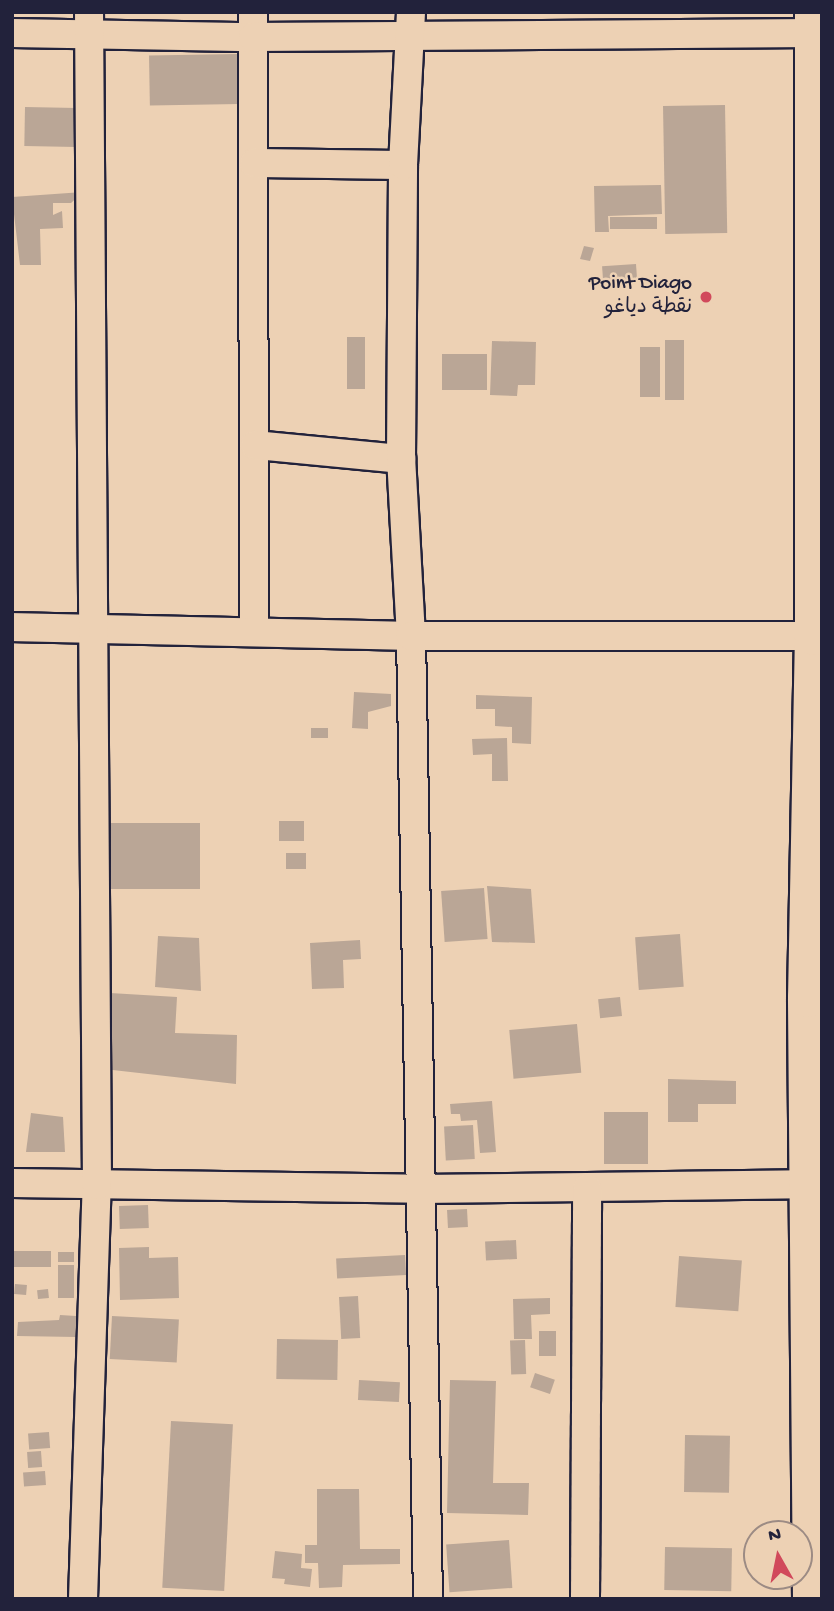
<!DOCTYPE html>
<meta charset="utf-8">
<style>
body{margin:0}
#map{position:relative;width:834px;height:1611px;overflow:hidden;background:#edd1b4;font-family:"Gochi Hand","Playpen Sans Arabic",sans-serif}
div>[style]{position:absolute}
.building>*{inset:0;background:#baa696;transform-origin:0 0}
.roads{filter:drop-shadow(2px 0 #22223b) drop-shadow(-2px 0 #22223b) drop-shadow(0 2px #22223b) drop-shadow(0 -2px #22223b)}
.street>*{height:28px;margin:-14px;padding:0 14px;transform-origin:14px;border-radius:14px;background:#edd1b4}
.secondary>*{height:38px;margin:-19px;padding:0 19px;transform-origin:19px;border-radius:19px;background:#edd1b4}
.dots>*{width:19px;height:19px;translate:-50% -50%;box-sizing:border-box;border:4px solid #edd1b4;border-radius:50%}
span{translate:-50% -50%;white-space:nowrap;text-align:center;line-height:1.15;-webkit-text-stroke:5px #edd1b4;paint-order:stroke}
.poi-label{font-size:21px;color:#22223b}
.right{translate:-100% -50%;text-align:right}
.frame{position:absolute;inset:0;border:14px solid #22223b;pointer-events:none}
.north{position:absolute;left:743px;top:1520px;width:70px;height:70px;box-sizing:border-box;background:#edd1b4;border:2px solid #9c8b84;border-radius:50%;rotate:351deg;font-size:19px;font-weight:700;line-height:28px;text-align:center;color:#22223b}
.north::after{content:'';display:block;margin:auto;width:24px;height:32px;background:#d1495b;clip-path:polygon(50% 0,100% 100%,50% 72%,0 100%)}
</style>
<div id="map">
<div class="building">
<div style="left:238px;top:54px;width:50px;height:89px;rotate:89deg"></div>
<div style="left:725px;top:105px;width:128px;height:62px;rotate:89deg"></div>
<div style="left:25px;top:107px;width:65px;height:39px;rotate:1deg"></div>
<div style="clip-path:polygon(661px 185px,662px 214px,608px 216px,609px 232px,595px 232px,594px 186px)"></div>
<div style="clip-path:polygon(83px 192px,71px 203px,53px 203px,53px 215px,62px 211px,63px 228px,40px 229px,41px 265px,20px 265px,12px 197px)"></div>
<div style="left:657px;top:217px;width:12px;height:47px;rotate:90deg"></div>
<div style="clip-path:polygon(584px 246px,594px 248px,590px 261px,580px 259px)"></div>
<div style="left:636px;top:264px;width:16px;height:34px;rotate:86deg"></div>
<div style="left:347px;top:337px;width:18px;height:52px"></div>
<div style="left:665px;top:340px;width:19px;height:60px"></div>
<div style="clip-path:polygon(492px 341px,536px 342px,535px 385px,518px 385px,517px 396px,490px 395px)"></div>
<div style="left:640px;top:347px;width:20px;height:50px"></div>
<div style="left:442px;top:354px;width:45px;height:36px"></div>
<div style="clip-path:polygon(354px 692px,391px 694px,391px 706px,368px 712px,368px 729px,352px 728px)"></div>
<div style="clip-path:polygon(476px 695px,532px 697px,531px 744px,512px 743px,512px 727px,495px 726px,495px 709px,476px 709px)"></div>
<div style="left:311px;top:728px;width:17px;height:10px"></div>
<div style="clip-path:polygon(507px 738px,508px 781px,492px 781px,492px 754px,473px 755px,472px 739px)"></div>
<div style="left:279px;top:821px;width:25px;height:20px"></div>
<div style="left:200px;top:823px;width:66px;height:91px;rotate:90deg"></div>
<div style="left:306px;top:853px;width:16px;height:20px;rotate:90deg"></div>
<div style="clip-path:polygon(487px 886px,531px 889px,535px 943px,492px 942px)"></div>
<div style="left:484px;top:888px;width:51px;height:43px;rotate:86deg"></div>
<div style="left:680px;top:934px;width:53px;height:45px;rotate:86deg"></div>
<div style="clip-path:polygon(158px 936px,199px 938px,201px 991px,155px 987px)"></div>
<div style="clip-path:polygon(360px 940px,361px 959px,343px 960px,344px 988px,312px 989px,310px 943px)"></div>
<div style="clip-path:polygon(110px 993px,177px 997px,175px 1033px,237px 1035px,236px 1084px,104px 1069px)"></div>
<div style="left:620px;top:997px;width:19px;height:22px;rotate:84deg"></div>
<div style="left:577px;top:1024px;width:49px;height:68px;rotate:85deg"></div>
<div style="clip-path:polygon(668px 1079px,736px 1081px,736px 1104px,698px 1104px,698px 1122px,668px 1122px)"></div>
<div style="clip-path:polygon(492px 1101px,496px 1152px,480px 1153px,477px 1120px,461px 1121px,460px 1114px,451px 1114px,450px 1104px)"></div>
<div style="left:604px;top:1112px;width:44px;height:52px"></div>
<div style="clip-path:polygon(31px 1113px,63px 1117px,65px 1152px,26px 1152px)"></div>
<div style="left:473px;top:1125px;width:34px;height:29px;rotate:87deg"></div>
<div style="left:148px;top:1205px;width:23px;height:29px;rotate:88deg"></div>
<div style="left:467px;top:1209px;width:18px;height:20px;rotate:87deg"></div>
<div style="left:516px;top:1240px;width:19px;height:31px;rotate:87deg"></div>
<div style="clip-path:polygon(149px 1247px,149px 1258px,178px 1257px,179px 1298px,120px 1300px,119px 1248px)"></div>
<div style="left:51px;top:1251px;width:16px;height:39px;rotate:90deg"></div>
<div style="left:74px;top:1252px;width:10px;height:16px;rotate:90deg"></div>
<div style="left:405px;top:1255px;width:20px;height:69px;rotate:87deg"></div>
<div style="left:679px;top:1256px;width:63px;height:51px;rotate:4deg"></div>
<div style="left:58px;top:1265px;width:16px;height:33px"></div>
<div style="left:15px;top:1284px;width:12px;height:10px;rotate:5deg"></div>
<div style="left:48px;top:1289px;width:9px;height:11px;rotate:84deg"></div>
<div style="left:358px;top:1296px;width:42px;height:19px;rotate:87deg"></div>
<div style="clip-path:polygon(550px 1298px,550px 1314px,531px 1315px,532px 1339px,514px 1339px,513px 1299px)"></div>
<div style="clip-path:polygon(60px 1315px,76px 1316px,76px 1337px,17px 1336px,18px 1322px,59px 1320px)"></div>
<div style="left:112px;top:1316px;width:67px;height:43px;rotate:3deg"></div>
<div style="left:539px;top:1331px;width:17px;height:25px"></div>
<div style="left:277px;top:1339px;width:61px;height:40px;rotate:1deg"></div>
<div style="left:525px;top:1340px;width:34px;height:15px;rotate:88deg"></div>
<div style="left:535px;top:1373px;width:21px;height:15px;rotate:19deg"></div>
<div style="left:359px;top:1380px;width:41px;height:20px;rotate:3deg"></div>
<div style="clip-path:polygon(450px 1380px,496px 1381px,493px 1483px,529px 1483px,528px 1515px,447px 1513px)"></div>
<div style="left:171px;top:1421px;width:62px;height:167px;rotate:3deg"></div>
<div style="left:49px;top:1432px;width:16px;height:21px;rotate:86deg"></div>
<div style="left:685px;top:1435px;width:45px;height:57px;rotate:1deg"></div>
<div style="left:41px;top:1451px;width:16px;height:14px;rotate:86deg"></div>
<div style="left:45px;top:1471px;width:14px;height:22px;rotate:86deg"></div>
<div style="clip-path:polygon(317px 1489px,359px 1489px,360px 1549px,400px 1549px,400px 1564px,343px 1565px,342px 1587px,319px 1588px,318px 1563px,305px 1563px,305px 1545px,317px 1545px)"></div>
<div style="left:509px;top:1540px;width:48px;height:63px;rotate:86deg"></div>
<div style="left:665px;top:1547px;width:67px;height:43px;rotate:1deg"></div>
<div style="clip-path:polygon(275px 1551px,302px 1554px,301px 1568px,312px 1569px,310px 1587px,284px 1584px,285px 1579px,272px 1578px)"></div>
</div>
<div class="roads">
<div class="street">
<div style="left:253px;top:12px;width:619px;rotate:89.91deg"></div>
<div style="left:12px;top:33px;width:241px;rotate:1deg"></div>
<div style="left:253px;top:37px;width:562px;rotate:-0.41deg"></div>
<div style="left:254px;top:163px;width:149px;rotate:0.8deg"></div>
<div style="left:255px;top:445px;width:147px;rotate:5.5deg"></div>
<div style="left:12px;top:627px;width:399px;rotate:1.3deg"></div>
<div style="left:411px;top:636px;width:177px;rotate:-93.2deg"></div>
<div style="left:401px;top:459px;width:294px;rotate:-89.6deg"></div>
<div style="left:403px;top:165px;width:153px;rotate:-87deg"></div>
<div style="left:12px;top:1183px;width:408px;rotate:0.8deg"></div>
<div style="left:420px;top:1189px;width:402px;rotate:-0.7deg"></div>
<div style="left:83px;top:1599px;width:414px;rotate:-88.1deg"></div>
<div style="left:97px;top:1185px;width:1173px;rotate:-90.39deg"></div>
<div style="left:428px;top:1599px;width:963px;rotate:-91.01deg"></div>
<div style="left:411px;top:636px;width:411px"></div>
<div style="left:585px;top:1599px;width:410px;rotate:-89.7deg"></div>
</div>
<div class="secondary">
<div style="left:812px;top:1599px;width:601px;rotate:-90.48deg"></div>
<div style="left:807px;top:998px;width:362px;rotate:-88.9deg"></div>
<div style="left:814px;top:636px;width:624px;rotate:-90deg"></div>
</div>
</div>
<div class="dots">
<div style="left:706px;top:297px;background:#d1495b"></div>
</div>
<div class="poi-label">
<span class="right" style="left:692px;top:297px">Point Diago<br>نقطة دياغو</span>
</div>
<div class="frame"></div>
<div class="north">N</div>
</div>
